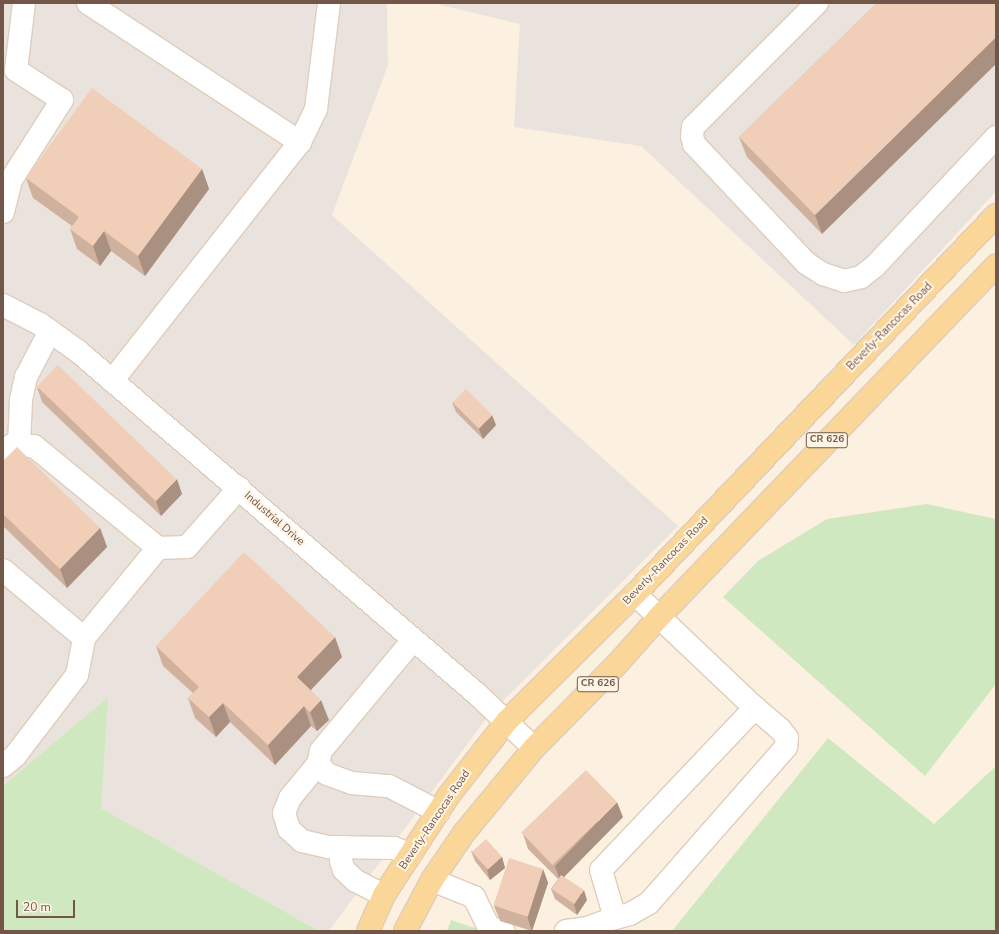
<!DOCTYPE html>
<style>
body{margin:0}
#map{position:relative;width:999px;height:934px;overflow:hidden;background:#fcf1e0;font-family:"Nunito Sans",sans-serif}
div>[style]{position:absolute}
.industrial>*{inset:0;background:#eae2dc}
.green>*{inset:0;background:#d0e8bf}
.roads{filter:drop-shadow(1px 0 #dfcdbc) drop-shadow(-1px 0 #dfcdbc) drop-shadow(0 1px #dfcdbc) drop-shadow(0 -1px #dfcdbc)}
.minor>*{height:22px;margin:-11px;padding:0 11px;transform-origin:11px;border-radius:11px;background:#fff}
.major>*{height:22px;margin:-11px;padding:0 11px;transform-origin:11px;border-radius:11px;background:#fad698}
.wall>*{inset:0;background:#cfb19e}
.shaded-wall>*{inset:0;background:#a99081}
.building>*{inset:0;background:#f1ceb8;transform-origin:0 0}
span{translate:-50% -50%;white-space:nowrap;text-align:center;line-height:1.15;-webkit-text-stroke:4px #fff5e6;paint-order:stroke}
.shield-label span{padding:1px 3px;background:#fff5e6;border:1px solid;border-radius:3px;-webkit-text-stroke-width:0}
.shield-label{font-size:10px;color:#725748;font-weight:700}
.street-label{font-size:11px;color:#725748}
.frame{position:absolute;inset:0;border:4px solid #725748;pointer-events:none}
.scale{position:absolute;left:16px;top:900px;width:59px;height:18px;box-sizing:border-box;border:2px solid #725748;border-top:0;padding-left:5px;font-size:12px;line-height:14px;white-space:nowrap;color:#725748;-webkit-text-stroke:3px #fff5e6;paint-order:stroke}
</style>
<div id="map">
<div class="industrial">
<div style="clip-path:polygon(3px 3px,387px 3px,388px 65px,332px 215px,678px 526px,488px 716px,329px 931px,319px 931px,101px 808px,107px 698px,3px 786px)"></div>
<div style="clip-path:polygon(432px 3px,996px 3px,996px 191px,854px 345px,641px 146px,514px 127px,520px 24px)"></div>
</div>
<div class="green">
<div style="clip-path:polygon(927px 504px,996px 519px,996px 684px,925px 776px,723px 597px,758px 561px,827px 519px)"></div>
<div style="clip-path:polygon(108px 697px,101px 808px,319px 931px,3px 931px,3px 786px)"></div>
<div style="clip-path:polygon(828px 738px,934px 824px,996px 766px,996px 931px,672px 931px)"></div>
<div style="clip-path:polygon(451px 920px,484px 931px,447px 931px)"></div>
</div>
<div class="roads">
<div class="minor">
<div style="left:88px;top:3px;width:254px;rotate:33.3deg"></div>
<div style="left:300px;top:142px;width:304px;rotate:128.2deg"></div>
<div style="left:817px;top:3px;width:175px;rotate:135deg"></div>
<div style="left:693px;top:127px;width:9px;rotate:96deg"></div>
<div style="left:692px;top:136px;width:8px;rotate:76deg"></div>
<div style="left:694px;top:144px;width:163px;rotate:46.7deg"></div>
<div style="left:806px;top:263px;width:20px;rotate:33deg"></div>
<div style="left:823px;top:274px;width:22px;rotate:18deg"></div>
<div style="left:844px;top:281px;width:17px;rotate:-13deg"></div>
<div style="left:861px;top:277px;width:18px;rotate:-38deg"></div>
<div style="left:875px;top:266px;width:177px;rotate:-46.8deg"></div>
<div style="left:300px;top:142px;width:37px;rotate:-64deg"></div>
<div style="left:316px;top:109px;width:107px;rotate:-83deg"></div>
<div style="left:3px;top:212px;width:33px;rotate:-76deg"></div>
<div style="left:11px;top:180px;width:95px;rotate:-57.5deg"></div>
<div style="left:62px;top:100px;width:55px;rotate:-146.9deg"></div>
<div style="left:16px;top:70px;width:67px;rotate:-83.2deg"></div>
<div style="left:3px;top:305px;width:42px;rotate:27.2deg"></div>
<div style="left:40px;top:324px;width:48px;rotate:35.7deg"></div>
<div style="left:79px;top:352px;width:526px;rotate:40.68deg"></div>
<div style="left:478px;top:695px;width:77px;rotate:43.4deg"></div>
<div style="left:19px;top:446px;width:46px;rotate:-87.5deg"></div>
<div style="left:21px;top:400px;width:24px;rotate:-78deg"></div>
<div style="left:26px;top:377px;width:52px;rotate:-62.4deg"></div>
<div style="left:3px;top:457px;width:15px;rotate:-53deg"></div>
<div style="left:12px;top:445px;width:22px;rotate:3deg"></div>
<div style="left:34px;top:446px;width:161px;rotate:39.4deg"></div>
<div style="left:158px;top:548px;width:29px;rotate:-2deg"></div>
<div style="left:187px;top:547px;width:79px;rotate:-48.6deg"></div>
<div style="left:3px;top:570px;width:106px;rotate:40deg"></div>
<div style="left:84px;top:638px;width:117px;rotate:-50.6deg"></div>
<div style="left:413px;top:640px;width:144px;rotate:129.7deg"></div>
<div style="left:321px;top:751px;width:13px;rotate:103deg"></div>
<div style="left:318px;top:764px;width:13px;rotate:48deg"></div>
<div style="left:327px;top:774px;width:27px;rotate:20deg"></div>
<div style="left:352px;top:783px;width:37px;rotate:5deg"></div>
<div style="left:389px;top:786px;width:56px;rotate:27.5deg"></div>
<div style="left:318px;top:764px;width:44px;rotate:129.5deg"></div>
<div style="left:290px;top:798px;width:16px;rotate:112deg"></div>
<div style="left:284px;top:813px;width:17px;rotate:73deg"></div>
<div style="left:289px;top:829px;width:18px;rotate:43deg"></div>
<div style="left:302px;top:841px;width:28px;rotate:13deg"></div>
<div style="left:329px;top:847px;width:65px;rotate:0.9deg"></div>
<div style="left:394px;top:848px;width:18px;rotate:22deg"></div>
<div style="left:3px;top:766px;width:16px;rotate:-40deg"></div>
<div style="left:15px;top:756px;width:102px;rotate:-52.6deg"></div>
<div style="left:77px;top:675px;width:38px;rotate:-79deg"></div>
<div style="left:342px;top:847px;width:14px;rotate:94deg"></div>
<div style="left:341px;top:861px;width:9px;rotate:72deg"></div>
<div style="left:344px;top:870px;width:16px;rotate:43deg"></div>
<div style="left:356px;top:881px;width:31px;rotate:27deg"></div>
<div style="left:432px;top:880px;width:45px;rotate:22deg"></div>
<div style="left:474px;top:897px;width:34px;rotate:64deg"></div>
<div style="left:489px;top:928px;width:15px;rotate:11deg"></div>
<div style="left:615px;top:918px;width:16px;rotate:-15deg"></div>
<div style="left:630px;top:914px;width:22px;rotate:-30deg"></div>
<div style="left:649px;top:903px;width:208px;rotate:-48.7deg"></div>
<div style="left:786px;top:747px;width:9px;rotate:-84deg"></div>
<div style="left:787px;top:738px;width:11px;rotate:-128deg"></div>
<div style="left:780px;top:729px;width:33px;rotate:-140deg"></div>
<div style="left:566px;top:931px;width:21px;rotate:-8deg"></div>
<div style="left:587px;top:928px;width:30px;rotate:-20deg"></div>
<div style="left:615px;top:918px;width:50px;rotate:-106.3deg"></div>
<div style="left:601px;top:870px;width:224px;rotate:-46.5deg"></div>
<div style="left:755px;top:708px;width:166px;rotate:-136.5deg"></div>
</div>
<div class="major">
<div style="left:368px;top:931px;width:39px;rotate:-66deg"></div>
<div style="left:384px;top:895px;width:119px;rotate:-57deg"></div>
<div style="left:449px;top:795px;width:94px;rotate:-51.9deg"></div>
<div style="left:507px;top:721px;width:180px;rotate:-44.8deg"></div>
<div style="left:635px;top:594px;width:523px;rotate:-46.39deg"></div>
<div style="left:405px;top:931px;width:58px;rotate:-62.1deg"></div>
<div style="left:432px;top:880px;width:57px;rotate:-55.8deg"></div>
<div style="left:464px;top:833px;width:110px;rotate:-50.5deg"></div>
<div style="left:534px;top:748px;width:120px;rotate:-45.3deg"></div>
<div style="left:618px;top:663px;width:62px;rotate:-48.3deg"></div>
<div style="left:659px;top:617px;width:487px;rotate:-46.2deg"></div>
</div>
</div>
<div class="wall">
<div style="clip-path:polygon(877px 3px,822px 234px,747px 157px,739px 137px)"></div>
<div style="clip-path:polygon(202px 169px,209px 189px,145px 276px,111px 251px,100px 266px,77px 249px,70px 229px,72px 226px,33px 198px,26px 178px)"></div>
<div style="clip-path:polygon(37px 387px,182px 494px,161px 516px,42px 402px)"></div>
<div style="clip-path:polygon(452px 402px,496px 425px,483px 439px,456px 412px)"></div>
<div style="clip-path:polygon(3px 461px,100px 528px,107px 547px,67px 588px,3px 526px)"></div>
<div style="clip-path:polygon(156px 646px,342px 657px,311px 690px,329px 720px,317px 731px,311px 726px,275px 765px,230px 722px,216px 737px,195px 718px,188px 698px,193px 693px,163px 666px)"></div>
<div style="clip-path:polygon(623px 817px,564px 877px,587px 900px,577px 915px,555px 899px,551px 889px,558px 879px,528px 849px,523px 834px)"></div>
<div style="clip-path:polygon(471px 851px,502px 857px,505px 868px,490px 880px,475px 861px)"></div>
<div style="clip-path:polygon(543px 869px,548px 883px,532px 931px,500px 921px,494px 906px)"></div>
</div>
<div class="shaded-wall">
<div style="clip-path:polygon(996px 37px,996px 64px,822px 234px,815px 215px)"></div>
<div style="clip-path:polygon(202px 169px,209px 189px,145px 276px,138px 256px)"></div>
<div style="clip-path:polygon(104px 231px,111px 251px,100px 266px,93px 246px)"></div>
<div style="clip-path:polygon(492px 415px,496px 425px,483px 439px,479px 429px)"></div>
<div style="clip-path:polygon(177px 479px,182px 494px,161px 516px,156px 501px)"></div>
<div style="clip-path:polygon(100px 528px,107px 547px,67px 588px,60px 569px)"></div>
<div style="clip-path:polygon(335px 637px,342px 657px,304px 697px,297px 677px)"></div>
<div style="clip-path:polygon(321px 700px,329px 720px,317px 731px,310px 712px)"></div>
<div style="clip-path:polygon(223px 703px,230px 722px,216px 737px,209px 717px)"></div>
<div style="clip-path:polygon(304px 706px,311px 726px,275px 765px,268px 745px)"></div>
<div style="clip-path:polygon(617px 802px,623px 817px,560px 881px,555px 866px)"></div>
<div style="clip-path:polygon(502px 857px,505px 868px,490px 880px,487px 870px)"></div>
<div style="clip-path:polygon(543px 869px,548px 883px,532px 931px,527px 916px)"></div>
<div style="clip-path:polygon(584px 890px,587px 900px,577px 915px,574px 904px)"></div>
</div>
<div class="building">
<div style="clip-path:polygon(877px 3px,996px 3px,996px 37px,815px 215px,739px 137px)"></div>
<div style="clip-path:polygon(92px 88px,202px 169px,138px 256px,104px 231px,93px 246px,70px 229px,79px 217px,26px 178px)"></div>
<div style="left:58px;top:365px;width:165px;height:30px;rotate:44deg"></div>
<div style="left:466px;top:389px;width:37px;height:19px;rotate:45deg"></div>
<div style="clip-path:polygon(17px 447px,100px 528px,60px 569px,3px 514px,3px 461px)"></div>
<div style="clip-path:polygon(244px 552px,335px 637px,297px 677px,321px 700px,310px 712px,304px 706px,268px 745px,223px 703px,209px 717px,188px 698px,199px 687px,156px 646px)"></div>
<div style="left:586px;top:770px;width:45px;height:90px;rotate:46deg"></div>
<div style="left:486px;top:839px;width:24px;height:19px;rotate:48deg"></div>
<div style="left:509px;top:858px;width:36px;height:50px;rotate:18deg"></div>
<div style="left:561px;top:875px;width:27px;height:17px;rotate:33deg"></div>
</div>
<div class="shield-label">
<span style="left:827px;top:440px">CR 626</span>
<span style="left:598px;top:684px">CR 626</span>
</div>
<div class="street-label">
<span style="left:890px;top:327px;rotate:-46deg">Beverly-Rancocas Road</span>
<span style="left:274px;top:519px;rotate:41deg">Industrial Drive</span>
<span style="left:666px;top:561px;rotate:-46deg">Beverly-Rancocas Road</span>
<span style="left:435px;top:820px;rotate:-56deg">Beverly-Rancocas Road</span>
</div>
<div class="frame"></div>
<div class="scale">20 m</div>
</div>
